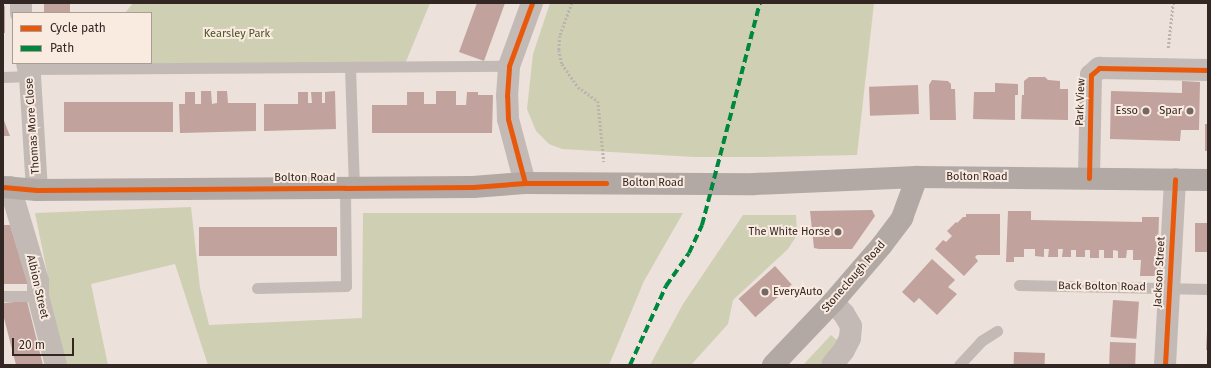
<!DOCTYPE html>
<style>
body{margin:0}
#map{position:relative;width:1211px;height:368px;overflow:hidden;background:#ece1db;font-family:"Fira Sans",sans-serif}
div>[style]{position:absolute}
.green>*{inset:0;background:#cfcfb4}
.building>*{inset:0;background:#c1a29c;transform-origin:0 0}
.path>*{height:2.5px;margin-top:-1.25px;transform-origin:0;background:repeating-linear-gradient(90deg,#bcb2ae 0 2px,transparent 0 4px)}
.lane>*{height:11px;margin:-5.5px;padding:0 5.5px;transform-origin:5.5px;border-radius:5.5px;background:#c3bab5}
.street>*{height:22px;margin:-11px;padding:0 11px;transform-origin:11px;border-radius:11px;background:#c3bab5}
.primary>*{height:22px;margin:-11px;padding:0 11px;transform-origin:11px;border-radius:11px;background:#b2a9a4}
.quiet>*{height:4px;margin-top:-2px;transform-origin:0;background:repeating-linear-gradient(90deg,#00873e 0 8px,transparent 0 12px)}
.cycleway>*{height:5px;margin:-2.5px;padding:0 2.5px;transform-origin:2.5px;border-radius:2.5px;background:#e8590c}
.dots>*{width:11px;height:11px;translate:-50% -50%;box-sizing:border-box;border:2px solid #faebe1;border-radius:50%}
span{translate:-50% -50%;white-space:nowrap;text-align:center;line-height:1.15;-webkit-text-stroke:4px #faebe1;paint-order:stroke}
.park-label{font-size:11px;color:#485326}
.street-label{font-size:11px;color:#332724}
.poi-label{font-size:11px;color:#332724}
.right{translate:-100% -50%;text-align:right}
.left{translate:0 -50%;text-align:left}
.frame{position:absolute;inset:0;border:4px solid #332724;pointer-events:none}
.legend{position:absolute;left:12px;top:12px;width:140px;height:52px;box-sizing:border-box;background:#faebe1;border:1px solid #aa9d95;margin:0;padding:5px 7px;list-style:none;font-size:12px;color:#332724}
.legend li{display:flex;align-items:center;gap:8px;height:20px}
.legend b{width:20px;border:1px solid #aa9d95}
.scale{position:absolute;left:12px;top:338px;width:62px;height:18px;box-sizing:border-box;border:2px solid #332724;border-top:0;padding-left:5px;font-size:12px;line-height:14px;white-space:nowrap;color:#332724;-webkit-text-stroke:3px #faebe1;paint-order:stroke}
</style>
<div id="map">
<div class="green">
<div style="clip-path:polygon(133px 3px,430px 3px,405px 64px,45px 65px,45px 63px,151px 63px,151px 13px,125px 13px)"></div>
<div style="clip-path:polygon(550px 3px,874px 3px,857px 155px,764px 157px,694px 157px,562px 149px,549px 144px,536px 131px,527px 109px,533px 54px)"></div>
<div style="clip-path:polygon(191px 207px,200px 288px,209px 325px,362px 318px,363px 213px,683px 213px,644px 281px,609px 365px,208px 365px,175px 264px,91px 284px,108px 365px,65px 365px,48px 296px,48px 277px,35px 213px)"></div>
<div style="clip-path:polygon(743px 215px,796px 215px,797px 235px,788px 249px,733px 300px,728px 324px,691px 365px,650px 365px,683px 304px)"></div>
<div style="clip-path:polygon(831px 335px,838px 341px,820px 365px,803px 365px)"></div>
</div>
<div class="building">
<div style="left:44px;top:3px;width:26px;height:10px"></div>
<div style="clip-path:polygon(477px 3px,505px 3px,484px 61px,459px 52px)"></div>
<div style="left:3px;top:6px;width:2px;height:27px"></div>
<div style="clip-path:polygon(1029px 77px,1045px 77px,1048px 80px,1060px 81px,1060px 89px,1068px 89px,1068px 120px,1021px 119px,1022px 95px,1024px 95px,1024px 81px)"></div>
<div style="clip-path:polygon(932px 80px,948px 81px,951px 84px,951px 89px,955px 89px,956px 120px,930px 120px,929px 85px)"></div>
<div style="clip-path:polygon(1182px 81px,1200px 82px,1199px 130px,1181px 130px,1180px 141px,1110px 139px,1111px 91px,1182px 93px)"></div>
<div style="clip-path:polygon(995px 83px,1018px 84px,1018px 95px,1015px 95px,1015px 120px,973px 119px,974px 92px,995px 92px)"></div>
<div style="left:918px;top:85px;width:29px;height:49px;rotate:88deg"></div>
<div style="clip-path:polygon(201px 91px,211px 91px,212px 104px,217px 103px,217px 91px,227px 91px,228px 103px,256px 103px,256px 131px,180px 133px,179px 104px,185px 104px,185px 92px,195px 92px,195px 104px,201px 104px)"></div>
<div style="clip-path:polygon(335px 91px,336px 129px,264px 131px,264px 104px,298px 104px,298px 92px,308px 92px,308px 103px,312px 103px,311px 92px,322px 92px,322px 103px,325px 103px,325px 92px)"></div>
<div style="clip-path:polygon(436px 91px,456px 91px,456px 105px,466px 105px,467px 92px,478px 92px,478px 95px,493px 95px,492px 133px,372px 133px,372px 105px,407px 105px,407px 92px,424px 92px,424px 104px,436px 104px)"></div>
<div style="left:173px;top:102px;width:30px;height:109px;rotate:90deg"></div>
<div style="clip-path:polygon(3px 118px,10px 136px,3px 136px)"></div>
<div style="left:1205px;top:124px;width:3px;height:27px"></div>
<div style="clip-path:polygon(872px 210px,875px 216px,852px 249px,819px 249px,814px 248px,810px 211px)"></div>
<div style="clip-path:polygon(1008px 211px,1031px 211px,1031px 220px,1142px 222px,1142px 217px,1159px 217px,1157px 276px,1140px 276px,1141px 260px,1133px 260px,1133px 250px,1127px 250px,1126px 258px,1118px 258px,1118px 251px,1113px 250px,1113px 258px,1104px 258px,1104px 250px,1099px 250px,1099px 258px,1090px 258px,1090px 250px,1085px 250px,1085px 257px,1076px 257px,1076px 250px,1071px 250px,1071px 257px,1062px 257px,1063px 249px,1058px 249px,1058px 257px,1048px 257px,1049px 249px,1044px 249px,1044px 257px,1035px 256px,1035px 249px,1024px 249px,1024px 257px,1014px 257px,1014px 262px,1006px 262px)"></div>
<div style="clip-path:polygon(966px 214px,1000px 214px,1000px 255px,977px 255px,975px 257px,978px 261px,964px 276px,935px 249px,943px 240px,946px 242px,952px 236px,947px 231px,956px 222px,957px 223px,963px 217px,966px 217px)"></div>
<div style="left:1195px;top:223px;width:13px;height:29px"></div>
<div style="clip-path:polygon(3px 225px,10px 225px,28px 284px,3px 284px)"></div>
<div style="left:199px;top:227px;width:138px;height:29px"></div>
<div style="clip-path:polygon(932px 259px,955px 280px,948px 287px,957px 294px,937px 315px,919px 298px,914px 303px,902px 292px)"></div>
<div style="left:775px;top:266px;width:25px;height:49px;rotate:48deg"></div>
<div style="left:1113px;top:300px;width:26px;height:37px;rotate:4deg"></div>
<div style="clip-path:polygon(27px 301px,43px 365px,16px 365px,3px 314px,3px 303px)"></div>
<div style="clip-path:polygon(1207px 331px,1208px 331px,1208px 350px,1206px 350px)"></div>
<div style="left:1110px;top:342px;width:26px;height:23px;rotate:2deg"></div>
<div style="left:1014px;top:352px;width:31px;height:13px;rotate:2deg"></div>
</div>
<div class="path">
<div style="left:572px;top:3px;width:35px;rotate:110deg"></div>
<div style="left:560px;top:36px;width:14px;rotate:94deg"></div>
<div style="left:559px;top:50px;width:14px;rotate:78deg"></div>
<div style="left:562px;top:64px;width:28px;rotate:55deg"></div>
<div style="left:578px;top:87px;width:24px;rotate:35deg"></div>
<div style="left:598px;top:101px;width:61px;rotate:84.4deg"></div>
<div style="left:1168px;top:48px;width:45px;rotate:-83.7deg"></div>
</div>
<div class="lane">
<div style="left:350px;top:67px;width:121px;rotate:88.1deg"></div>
<div style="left:29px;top:69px;width:480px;rotate:-0.4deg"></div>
<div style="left:3px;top:77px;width:27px;rotate:-2deg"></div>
<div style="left:1019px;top:285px;width:189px;rotate:1.2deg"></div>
<div style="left:257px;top:288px;width:89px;rotate:-1.3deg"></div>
<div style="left:346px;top:286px;width:98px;rotate:-90.6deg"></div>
<div style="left:3px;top:296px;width:35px"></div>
<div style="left:959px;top:365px;width:33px;rotate:-47deg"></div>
<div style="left:981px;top:341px;width:19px;rotate:-32deg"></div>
</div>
<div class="street">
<div style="left:21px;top:3px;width:10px;rotate:90deg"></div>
<div style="left:27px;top:63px;width:13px;rotate:77deg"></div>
<div style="left:30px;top:76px;width:114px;rotate:86.5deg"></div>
<div style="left:1089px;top:178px;width:103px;rotate:-88.9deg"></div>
<div style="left:1091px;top:75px;width:11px;rotate:-41deg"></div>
<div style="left:1099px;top:68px;width:109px;rotate:1.1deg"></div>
<div style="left:525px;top:183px;width:66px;rotate:-104.9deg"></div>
<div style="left:508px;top:119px;width:23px;rotate:-92deg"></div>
<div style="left:507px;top:96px;width:30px;rotate:-86deg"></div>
<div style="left:509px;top:66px;width:67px;rotate:-69.9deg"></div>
<div style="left:10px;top:187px;width:98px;rotate:73.4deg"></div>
<div style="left:38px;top:281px;width:15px;rotate:90deg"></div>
<div style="left:38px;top:296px;width:71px;rotate:75.4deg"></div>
<div style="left:832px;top:365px;width:19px;rotate:-51deg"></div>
<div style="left:844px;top:350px;width:13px;rotate:-63deg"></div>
<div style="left:850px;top:338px;width:12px;rotate:-85deg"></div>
<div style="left:851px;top:326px;width:14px;rotate:-120deg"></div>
<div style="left:844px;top:314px;width:16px;rotate:-133deg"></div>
<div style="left:1165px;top:365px;width:186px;rotate:-86.9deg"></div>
</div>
<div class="primary">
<div style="left:3px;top:187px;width:34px;rotate:5deg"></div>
<div style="left:37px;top:190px;width:436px;rotate:-0.4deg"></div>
<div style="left:473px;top:187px;width:52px;rotate:-4.4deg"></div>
<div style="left:525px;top:183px;width:229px;rotate:0.3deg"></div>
<div style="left:754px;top:184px;width:163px;rotate:-2.5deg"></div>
<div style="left:917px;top:177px;width:291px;rotate:0.6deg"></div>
<div style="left:773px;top:365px;width:87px;rotate:-46.4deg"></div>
<div style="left:833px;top:302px;width:75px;rotate:-49.3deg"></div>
<div style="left:882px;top:245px;width:34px;rotate:-53deg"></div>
<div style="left:902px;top:218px;width:44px;rotate:-69.9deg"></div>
</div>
<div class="quiet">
<div style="left:630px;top:365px;width:87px;rotate:-65.5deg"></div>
<div style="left:666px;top:286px;width:40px;rotate:-55.1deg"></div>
<div style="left:689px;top:253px;width:31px;rotate:-65deg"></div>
<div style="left:702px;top:225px;width:229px;rotate:-75.4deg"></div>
</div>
<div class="cycleway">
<div style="left:1089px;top:178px;width:103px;rotate:-88.9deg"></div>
<div style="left:1091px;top:75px;width:11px;rotate:-41deg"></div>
<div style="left:1099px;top:68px;width:109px;rotate:1.1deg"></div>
<div style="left:525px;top:183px;width:66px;rotate:-104.9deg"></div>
<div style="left:508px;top:119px;width:23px;rotate:-92deg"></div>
<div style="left:507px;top:96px;width:30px;rotate:-86deg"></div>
<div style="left:509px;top:66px;width:67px;rotate:-69.9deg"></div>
<div style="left:3px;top:187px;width:34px;rotate:5deg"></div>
<div style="left:37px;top:190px;width:308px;rotate:-0.4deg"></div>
<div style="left:345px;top:188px;width:128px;rotate:-0.4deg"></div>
<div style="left:473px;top:187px;width:52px;rotate:-4.4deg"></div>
<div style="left:525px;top:183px;width:81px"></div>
<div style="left:1165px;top:365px;width:186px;rotate:-86.9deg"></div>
</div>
<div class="dots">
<div style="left:1146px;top:111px;background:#746864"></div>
<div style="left:1190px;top:111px;background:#746864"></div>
<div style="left:838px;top:232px;background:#746864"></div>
<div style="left:765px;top:292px;background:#746864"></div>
</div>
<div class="park-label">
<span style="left:237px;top:34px">Kearsley Park</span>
</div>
<div class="street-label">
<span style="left:1081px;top:102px;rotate:-88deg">Park View</span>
<span style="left:33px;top:126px;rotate:-94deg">Thomas More Close</span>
<span style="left:977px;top:177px">Bolton Road</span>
<span style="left:305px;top:178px">Bolton Road</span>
<span style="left:653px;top:183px">Bolton Road</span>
<span style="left:1160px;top:272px;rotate:-87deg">Jackson Street</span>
<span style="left:854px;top:277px;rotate:-49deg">Stoneclough Road</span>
<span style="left:37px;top:287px;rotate:77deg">Albion Street</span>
<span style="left:1102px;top:287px;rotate:1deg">Back Bolton Road</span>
</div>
<div class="poi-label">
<span class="right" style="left:1138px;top:111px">Esso</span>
<span class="right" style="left:1182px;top:111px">Spar</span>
<span class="right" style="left:830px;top:232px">The White Horse</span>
<span class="left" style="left:773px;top:292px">EveryAuto</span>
</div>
<div class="frame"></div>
<ul class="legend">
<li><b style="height:5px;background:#e8590c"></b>Cycle path</li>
<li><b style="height:5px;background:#00873e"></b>Path</li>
</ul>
<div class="scale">20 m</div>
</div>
